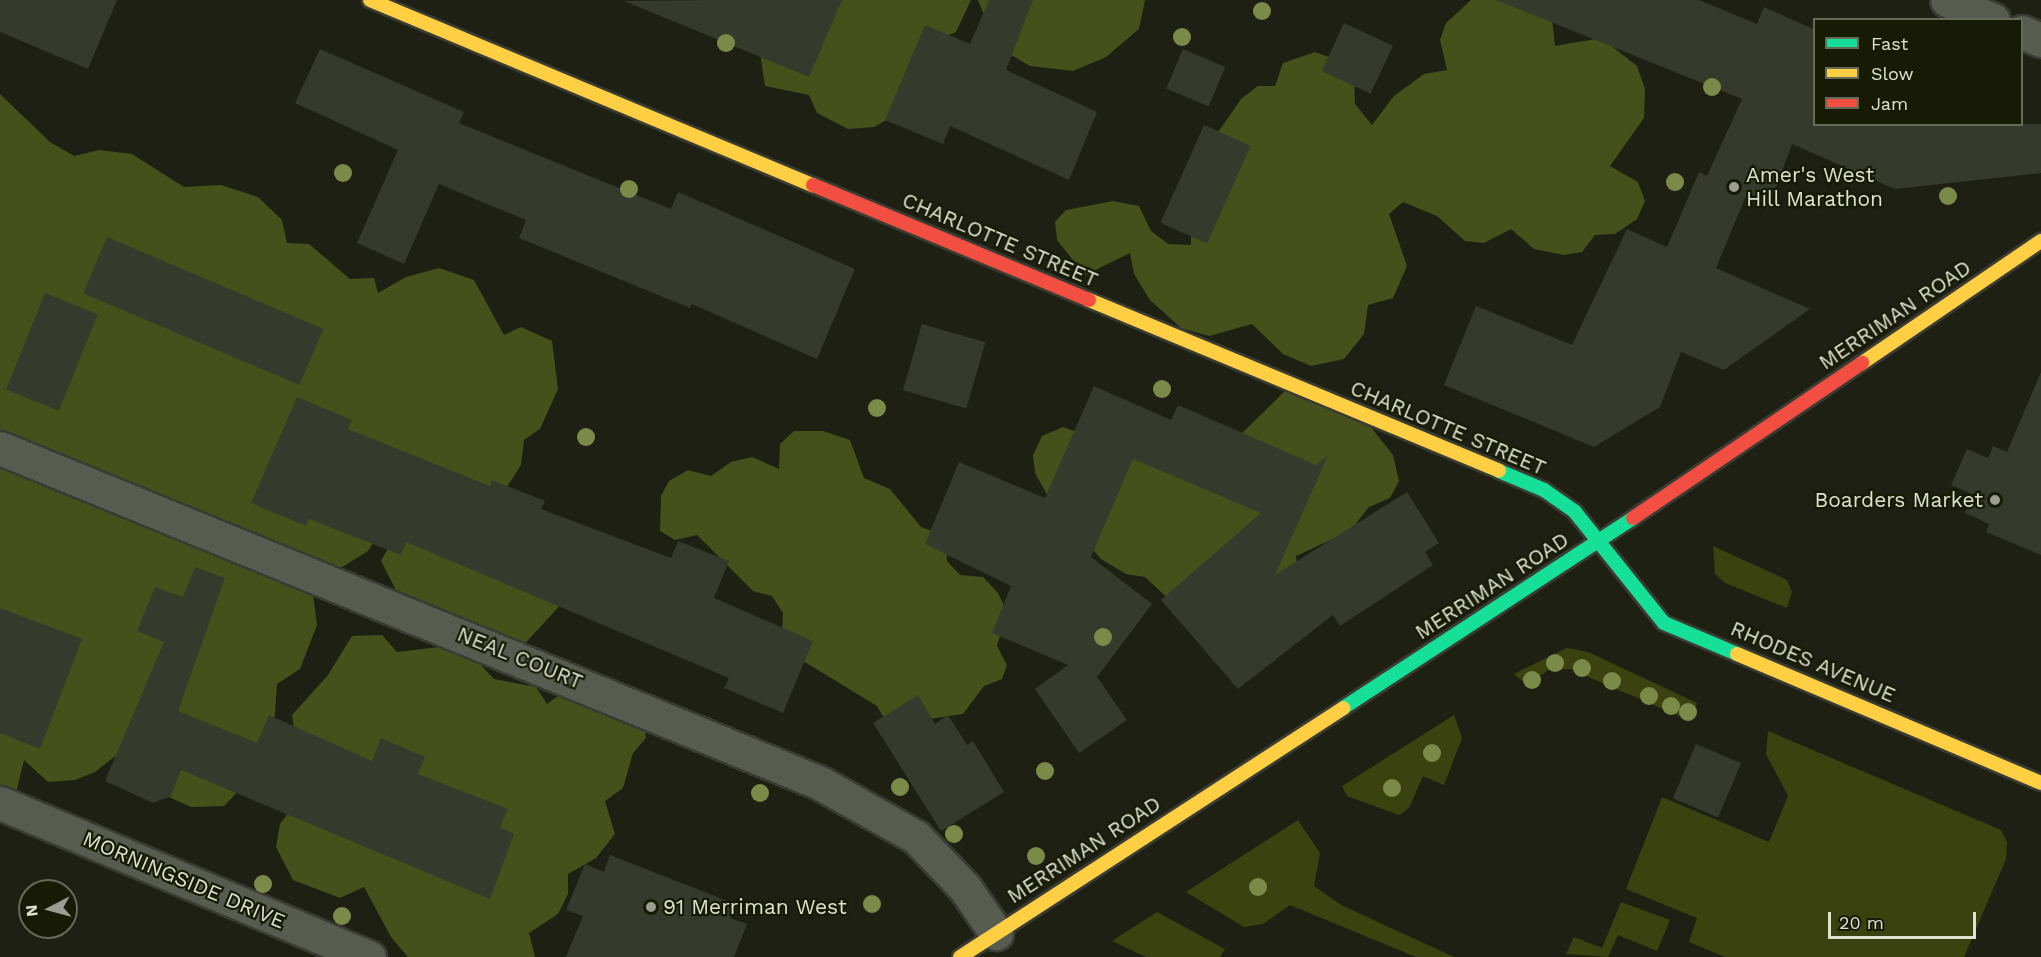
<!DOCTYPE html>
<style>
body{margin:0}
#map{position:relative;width:2041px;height:957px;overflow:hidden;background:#1d2013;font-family:"Work Sans",sans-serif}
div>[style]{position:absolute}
.green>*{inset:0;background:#3a4310}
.forest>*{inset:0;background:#46501b}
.building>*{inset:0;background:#363a2c;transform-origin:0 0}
.roads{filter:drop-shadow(2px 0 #3a3c33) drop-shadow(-2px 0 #3a3c33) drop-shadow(0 2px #3a3c33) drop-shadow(0 -2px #3a3c33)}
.street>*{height:33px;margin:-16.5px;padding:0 16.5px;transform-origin:16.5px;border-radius:16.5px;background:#585b50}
.fast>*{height:14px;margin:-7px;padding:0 7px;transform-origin:7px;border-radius:7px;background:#16e098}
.slow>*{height:14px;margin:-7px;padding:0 7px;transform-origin:7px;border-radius:7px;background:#ffcf43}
.jam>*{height:14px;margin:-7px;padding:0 7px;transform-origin:7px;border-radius:7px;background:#f24e42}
.trees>*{width:18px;height:18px;margin:-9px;border-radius:50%;background:#7c8a49}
.dots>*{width:16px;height:16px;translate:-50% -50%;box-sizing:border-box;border:3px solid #171b06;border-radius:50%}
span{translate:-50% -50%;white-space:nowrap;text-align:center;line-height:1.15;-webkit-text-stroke:4.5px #171b06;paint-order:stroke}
.poi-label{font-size:21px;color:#dde1d2}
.left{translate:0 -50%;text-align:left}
.right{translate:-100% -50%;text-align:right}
.street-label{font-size:21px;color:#dde1d2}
.legend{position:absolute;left:1813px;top:18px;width:210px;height:108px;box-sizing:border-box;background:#171b06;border:2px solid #666a58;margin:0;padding:8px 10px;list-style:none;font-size:18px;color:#dde1d2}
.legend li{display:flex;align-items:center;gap:12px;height:30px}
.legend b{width:30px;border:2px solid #666a58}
.north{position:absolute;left:18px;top:879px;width:60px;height:60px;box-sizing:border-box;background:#171b06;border:2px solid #666a58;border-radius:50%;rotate:264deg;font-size:16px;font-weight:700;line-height:24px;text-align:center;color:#dde1d2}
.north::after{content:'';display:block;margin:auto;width:21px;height:27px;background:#9a9d8f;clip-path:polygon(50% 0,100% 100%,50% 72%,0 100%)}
.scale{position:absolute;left:1828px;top:912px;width:148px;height:27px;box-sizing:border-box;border:3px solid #dde1d2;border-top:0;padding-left:8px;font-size:18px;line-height:21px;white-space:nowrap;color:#dde1d2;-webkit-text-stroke:4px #171b06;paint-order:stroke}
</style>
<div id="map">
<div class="green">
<div style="clip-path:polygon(1713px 546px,1787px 580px,1792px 592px,1787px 608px,1725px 583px,1715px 574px)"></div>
<div style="clip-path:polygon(1567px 648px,1588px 652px,1697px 703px,1691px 721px,1570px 669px,1548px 670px,1528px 686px,1514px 674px)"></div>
<div style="clip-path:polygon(1454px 715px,1462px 738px,1444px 785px,1423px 776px,1409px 808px,1399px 815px,1347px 796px,1342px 786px)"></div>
<div style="clip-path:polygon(1768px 731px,2001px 830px,2007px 842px,2006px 859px,1964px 957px,1725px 957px,1689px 942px,1697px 918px,1626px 889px,1662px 797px,1769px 842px,1788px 796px,1766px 754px)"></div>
<div style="clip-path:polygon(1298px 820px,1320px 853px,1314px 886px,1341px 905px,1454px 957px,1416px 957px,1290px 905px,1263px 924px,1244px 927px,1186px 892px)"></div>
<div style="clip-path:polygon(1621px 902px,1670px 920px,1657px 951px,1618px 935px,1608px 957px,1566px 954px,1574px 937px,1602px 948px)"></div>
<div style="clip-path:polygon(1157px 912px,1225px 949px,1220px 957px,1146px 957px,1112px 941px)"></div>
</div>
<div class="forest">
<div style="clip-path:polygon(752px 0,971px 0,956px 32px,937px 40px,910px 107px,874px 127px,848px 129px,817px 113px,809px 95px,765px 86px)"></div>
<div style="clip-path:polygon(978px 0,1145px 0,1139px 29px,1106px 57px,1073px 71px,1030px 66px,997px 47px)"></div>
<div style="clip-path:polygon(1471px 0,1550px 0,1555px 46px,1601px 38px,1637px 66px,1645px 89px,1644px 118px,1610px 166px,1638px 182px,1645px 201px,1637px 219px,1615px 234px,1595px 235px,1582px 252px,1564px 255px,1534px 249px,1511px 229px,1484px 243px,1465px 241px,1437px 216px,1403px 202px,1389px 214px,1407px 266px,1393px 298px,1368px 305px,1364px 334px,1344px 359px,1311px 366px,1283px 354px,1252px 324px,1209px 336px,1181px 328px,1150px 300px,1134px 274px,1130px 253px,1085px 275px,1057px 240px,1055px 222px,1066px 210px,1113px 201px,1139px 206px,1151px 231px,1168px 244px,1191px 245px,1191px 218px,1212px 141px,1241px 99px,1258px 86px,1275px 86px,1283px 63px,1315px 52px,1340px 61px,1354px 79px,1355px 104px,1372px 125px,1394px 96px,1424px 74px,1447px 70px,1440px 40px,1446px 23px)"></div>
<div style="clip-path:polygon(0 94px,50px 142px,74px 156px,99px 150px,132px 154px,184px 187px,221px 185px,258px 197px,282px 220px,287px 243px,309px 244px,350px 279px,374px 278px,378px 293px,406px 277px,439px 268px,474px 280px,504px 335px,521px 327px,552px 341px,558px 389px,540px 429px,524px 440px,521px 465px,495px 506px,579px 585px,506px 664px,399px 596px,381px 561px,395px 536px,387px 522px,368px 551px,312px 586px,317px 625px,300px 669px,277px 684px,274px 727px,252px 777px,224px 806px,191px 807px,158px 792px,136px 740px,95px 772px,75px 780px,48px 782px,24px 760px,16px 793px,0 798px)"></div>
<div style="clip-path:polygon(1286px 390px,1370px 426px,1393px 455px,1399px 481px,1390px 498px,1369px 507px,1350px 531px,1296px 556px,1299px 582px,1173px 603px,1145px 577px,1126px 574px,1101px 559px,1049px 498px,1035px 473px,1033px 455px,1042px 436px,1063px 427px,1125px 449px,1226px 468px,1242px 433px)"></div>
<div style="clip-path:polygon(794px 431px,823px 431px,850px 440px,864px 478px,890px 489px,921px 527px,938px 533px,946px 542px,947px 561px,960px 575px,983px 577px,998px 593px,1007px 612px,997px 646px,1007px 665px,1002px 679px,984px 686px,963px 714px,888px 725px,877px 706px,790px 653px,782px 634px,783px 613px,772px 596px,753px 591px,697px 535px,675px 540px,660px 531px,661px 496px,669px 481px,688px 470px,711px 476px,731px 462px,752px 457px,779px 469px,780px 444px)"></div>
<div style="clip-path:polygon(382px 635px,397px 652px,448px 646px,477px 661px,494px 679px,536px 687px,547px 704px,570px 687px,643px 720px,646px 738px,633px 753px,623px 788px,605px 801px,615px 834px,596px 858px,568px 874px,568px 894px,558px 914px,529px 933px,535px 957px,408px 957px,391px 937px,364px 887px,340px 898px,293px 880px,276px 847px,280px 824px,303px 793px,292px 715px,328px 675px,352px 636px)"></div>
</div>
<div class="building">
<div style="clip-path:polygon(0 0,117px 0,88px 69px,0 32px)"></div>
<div style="clip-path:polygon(715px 0,842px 0,809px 77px,624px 1px)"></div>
<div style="clip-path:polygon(989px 0,1033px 0,1006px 70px,1097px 112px,1069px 180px,950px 126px,943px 144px,885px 120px,925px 25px,970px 44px)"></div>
<div style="clip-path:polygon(1496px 0,1699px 0,1757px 24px,1764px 7px,1815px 30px,1815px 124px,2041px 124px,2041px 173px,1895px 189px,1792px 144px,1768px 209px,1745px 198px,1716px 268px,1810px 309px,1724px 370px,1681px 352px,1660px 407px,1594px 447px,1444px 385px,1476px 306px,1572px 345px,1627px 229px,1667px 247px,1699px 172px,1707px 176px,1742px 99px)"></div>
<div style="left:1344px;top:23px;width:54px;height:53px;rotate:25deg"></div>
<div style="clip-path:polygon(320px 49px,464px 112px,459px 123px,671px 209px,678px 192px,855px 269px,817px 359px,692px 304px,690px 308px,519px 238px,526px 220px,439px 184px,404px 264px,357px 243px,398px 150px,295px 103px)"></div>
<div style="left:1183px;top:49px;width:46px;height:43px;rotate:23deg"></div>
<div style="left:1204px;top:125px;width:51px;height:107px;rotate:24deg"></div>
<div style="left:107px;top:237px;width:235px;height:61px;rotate:23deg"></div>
<div style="left:45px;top:293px;width:57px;height:104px;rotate:22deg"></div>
<div style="left:922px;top:324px;width:66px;height:69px;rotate:16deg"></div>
<div style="clip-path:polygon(2041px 372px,2041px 555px,1986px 532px,1989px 524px,1965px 513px,1972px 494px,1951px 485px,1967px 449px,1988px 458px,1993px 446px,2007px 452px)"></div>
<div style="clip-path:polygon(1094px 386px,1171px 420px,1178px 405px,1316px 465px,1328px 455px,1275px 575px,1407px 492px,1439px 543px,1425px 552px,1433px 565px,1340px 626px,1333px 615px,1238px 689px,1161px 600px,1261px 513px,1133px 459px,1091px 557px,1152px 604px,1097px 677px,1127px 720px,1079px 753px,1035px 689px,1068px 665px,992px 633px,1011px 586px,925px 544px,959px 462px,1045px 498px)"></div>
<div style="clip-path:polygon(297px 397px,352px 420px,348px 429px,490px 486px,492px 480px,545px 501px,541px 509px,671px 558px,678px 541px,729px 561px,714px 598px,813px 641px,783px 713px,724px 688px,729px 678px,406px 542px,401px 555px,309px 519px,306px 526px,251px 503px)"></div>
<div style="clip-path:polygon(195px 567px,225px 578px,178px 711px,257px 743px,269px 715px,372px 761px,381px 738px,425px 757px,418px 774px,508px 809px,500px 827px,514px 834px,490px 899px,181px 770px,171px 796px,153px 803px,105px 781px,164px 642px,137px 631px,155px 587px,183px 597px)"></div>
<div style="clip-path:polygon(0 608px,82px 639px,40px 749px,0 733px)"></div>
<div style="clip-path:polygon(918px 695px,935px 724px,948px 715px,967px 745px,973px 741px,1004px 792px,941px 831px,873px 723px)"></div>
<div style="left:1696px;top:744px;width:49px;height:59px;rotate:23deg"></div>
<div style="clip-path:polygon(610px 855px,735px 904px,730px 918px,747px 924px,734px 957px,566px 957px,583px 916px,566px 910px,585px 864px,604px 872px)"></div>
</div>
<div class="roads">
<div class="street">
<div style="left:1947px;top:0;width:50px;rotate:23.5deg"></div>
<div style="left:2022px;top:32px;width:21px;rotate:23deg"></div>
<div style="left:0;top:448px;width:886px;rotate:22.22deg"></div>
<div style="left:820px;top:783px;width:110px;rotate:29.4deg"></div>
<div style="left:916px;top:837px;width:71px;rotate:46.1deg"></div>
<div style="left:965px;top:888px;width:55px;rotate:55.4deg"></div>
<div style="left:0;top:803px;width:400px;rotate:22.7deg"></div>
</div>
<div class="fast">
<div style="left:1499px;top:471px;width:49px;rotate:22.9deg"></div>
<div style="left:1544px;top:490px;width:38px;rotate:35deg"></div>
<div style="left:1575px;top:512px;width:142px;rotate:51.3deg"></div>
<div style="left:1664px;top:623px;width:79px;rotate:23deg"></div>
<div style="left:1343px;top:708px;width:347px;rotate:-33.2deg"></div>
</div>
<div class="slow">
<div style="left:370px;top:0;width:480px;rotate:22.7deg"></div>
<div style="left:1089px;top:300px;width:444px;rotate:22.6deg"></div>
<div style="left:1862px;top:363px;width:217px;rotate:-34.3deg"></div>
<div style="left:1737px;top:654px;width:330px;rotate:23deg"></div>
<div style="left:960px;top:957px;width:457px;rotate:-33deg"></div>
</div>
<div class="jam">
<div style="left:813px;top:185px;width:299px;rotate:22.6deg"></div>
<div style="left:1633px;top:518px;width:277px;rotate:-34.1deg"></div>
</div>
</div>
<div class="trees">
<div style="left:1262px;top:11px"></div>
<div style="left:1182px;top:37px"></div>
<div style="left:726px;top:43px"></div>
<div style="left:1712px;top:87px"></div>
<div style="left:343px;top:173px"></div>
<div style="left:1675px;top:182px"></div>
<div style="left:629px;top:189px"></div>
<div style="left:1948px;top:196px"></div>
<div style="left:1162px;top:389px"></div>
<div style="left:877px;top:408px"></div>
<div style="left:586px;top:437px"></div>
<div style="left:1103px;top:637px"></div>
<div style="left:1555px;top:663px"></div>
<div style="left:1582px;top:668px"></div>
<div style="left:1532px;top:680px"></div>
<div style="left:1612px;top:681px"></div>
<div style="left:1649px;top:696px"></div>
<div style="left:1671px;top:706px"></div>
<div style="left:1688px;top:712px"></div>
<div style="left:1432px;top:753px"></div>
<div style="left:1045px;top:771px"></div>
<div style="left:900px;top:787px"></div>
<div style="left:1392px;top:788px"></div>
<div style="left:760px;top:793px"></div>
<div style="left:954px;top:834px"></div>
<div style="left:1036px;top:856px"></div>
<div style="left:263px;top:884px"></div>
<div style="left:1258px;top:887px"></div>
<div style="left:872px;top:904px"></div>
<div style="left:342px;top:916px"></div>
</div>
<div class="dots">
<div style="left:1734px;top:187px;background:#9a9d8f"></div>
<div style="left:1995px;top:500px;background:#9a9d8f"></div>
<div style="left:651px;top:907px;background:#9a9d8f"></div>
</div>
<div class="poi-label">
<span class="left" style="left:1746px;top:187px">Amer's West<br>Hill Marathon</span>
<span class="right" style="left:1983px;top:500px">Boarders Market</span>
<span class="left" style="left:663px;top:907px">91 Merriman West</span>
</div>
<div class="street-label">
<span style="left:1000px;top:240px;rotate:23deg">CHARLOTTE STREET</span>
<span style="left:1895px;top:315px;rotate:-34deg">MERRIMAN ROAD</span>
<span style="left:1448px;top:428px;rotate:23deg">CHARLOTTE STREET</span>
<span style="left:1492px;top:586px;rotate:-33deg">MERRIMAN ROAD</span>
<span style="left:520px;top:658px;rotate:22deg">NEAL COURT</span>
<span style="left:1813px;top:662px;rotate:23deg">RHODES AVENUE</span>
<span style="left:1084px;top:850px;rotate:-33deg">MERRIMAN ROAD</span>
<span style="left:184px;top:880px;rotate:23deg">MORNINGSIDE DRIVE</span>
</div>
<ul class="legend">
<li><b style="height:8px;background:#16e098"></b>Fast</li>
<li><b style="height:8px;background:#ffcf43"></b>Slow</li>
<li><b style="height:8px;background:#f24e42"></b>Jam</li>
</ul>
<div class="north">N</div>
<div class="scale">20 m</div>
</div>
